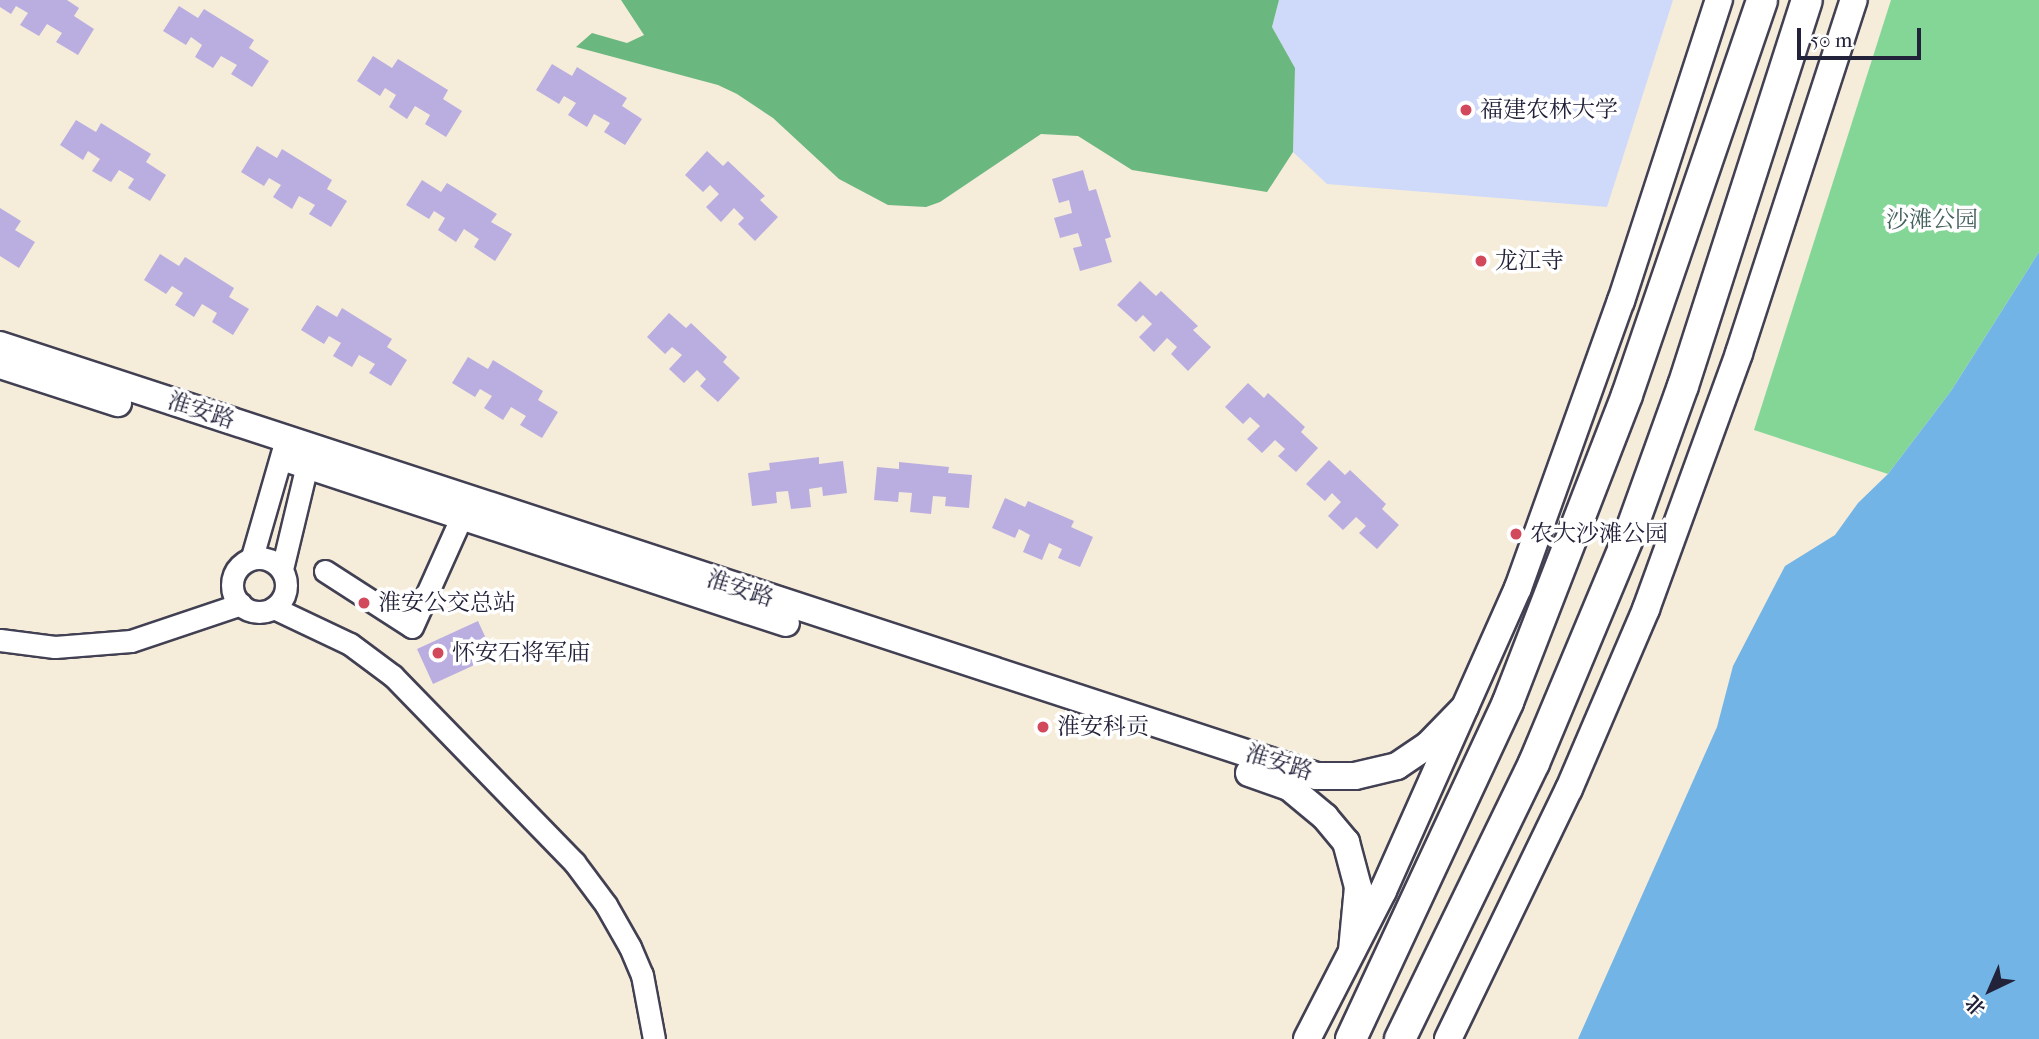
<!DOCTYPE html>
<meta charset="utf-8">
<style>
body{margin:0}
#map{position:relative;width:2039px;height:1039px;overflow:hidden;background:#f5ecd9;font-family:"IM FELL French Canon","Noto Serif SC",serif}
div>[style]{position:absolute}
.built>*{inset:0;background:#cfdafa}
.green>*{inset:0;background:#84d697}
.forest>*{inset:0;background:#6bb780}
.water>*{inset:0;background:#73b4e7}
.building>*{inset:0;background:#baaee1}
.roads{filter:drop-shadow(2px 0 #424053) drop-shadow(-2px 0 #424053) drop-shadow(0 2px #424053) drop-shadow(0 -2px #424053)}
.minor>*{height:21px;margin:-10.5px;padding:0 10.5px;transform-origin:10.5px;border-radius:10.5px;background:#fff}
.minor>.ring{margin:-10.5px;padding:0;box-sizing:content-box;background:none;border:21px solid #fff;border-radius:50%}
.major>*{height:26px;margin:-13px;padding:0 13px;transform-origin:13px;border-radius:13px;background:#fff}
.highway>*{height:30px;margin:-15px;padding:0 15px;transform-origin:15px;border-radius:15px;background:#fff}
.dots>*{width:19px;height:19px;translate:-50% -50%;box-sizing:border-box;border:4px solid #fff;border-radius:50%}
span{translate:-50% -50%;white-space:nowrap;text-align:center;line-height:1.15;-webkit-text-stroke:7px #fff;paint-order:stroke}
.poi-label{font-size:23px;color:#22223b}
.left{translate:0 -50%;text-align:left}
.park-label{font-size:23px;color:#44615b}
.street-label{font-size:23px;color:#22223b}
.north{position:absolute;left:1955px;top:955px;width:70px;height:70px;-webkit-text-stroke:5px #fff;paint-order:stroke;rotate:224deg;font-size:19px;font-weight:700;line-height:28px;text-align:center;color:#22223b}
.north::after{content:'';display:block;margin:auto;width:24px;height:32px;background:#22223b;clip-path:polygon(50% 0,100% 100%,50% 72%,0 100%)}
.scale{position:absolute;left:1797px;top:28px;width:124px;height:32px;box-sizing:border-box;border:4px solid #22223b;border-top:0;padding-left:9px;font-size:21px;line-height:24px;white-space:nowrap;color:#22223b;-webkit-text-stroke:5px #fff;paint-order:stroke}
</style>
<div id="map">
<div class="built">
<div style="clip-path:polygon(1279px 0,1673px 0,1607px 207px,1327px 184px,1293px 152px,1295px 68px,1272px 27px)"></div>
</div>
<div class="green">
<div style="clip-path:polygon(1891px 0,2039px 0,2039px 252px,1951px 391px,1888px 474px,1754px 430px)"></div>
</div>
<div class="forest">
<div style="clip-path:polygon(621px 0,1279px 0,1272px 27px,1295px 68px,1293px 152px,1267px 192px,1132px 170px,1078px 136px,1041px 134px,940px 202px,926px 207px,888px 205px,839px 179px,773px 118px,737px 94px,718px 85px,576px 47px,592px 33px,627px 43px,644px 35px)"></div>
</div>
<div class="water">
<div style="clip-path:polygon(2039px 252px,2039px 1039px,1578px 1039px,1717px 727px,1733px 666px,1785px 566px,1835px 535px,1858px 503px,1888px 474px,1951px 391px)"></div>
</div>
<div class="building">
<div style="clip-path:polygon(0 0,67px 0,79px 8px,74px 16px,94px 29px,78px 55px,56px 42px,62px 33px,47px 24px,39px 36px,20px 25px,28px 13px,16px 6px,11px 14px,0 7px)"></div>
<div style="clip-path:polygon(179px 6px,198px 18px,204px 9px,254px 40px,249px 48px,269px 61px,252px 87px,231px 74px,237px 65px,221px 56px,213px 68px,195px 57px,202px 45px,191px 37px,186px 45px,163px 31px)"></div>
<div style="clip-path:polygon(373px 56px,392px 68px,398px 59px,448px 90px,443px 99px,462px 111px,446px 137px,425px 124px,430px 115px,415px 106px,407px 119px,389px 107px,396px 95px,385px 88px,380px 96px,357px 81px)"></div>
<div style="clip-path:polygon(552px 64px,572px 76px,577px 67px,627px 98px,622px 106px,642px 119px,625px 145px,604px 132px,610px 123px,594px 114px,587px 127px,568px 115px,576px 103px,564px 96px,559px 104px,536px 90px)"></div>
<div style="clip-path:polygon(76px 120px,96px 132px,101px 123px,151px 154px,146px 162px,166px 175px,150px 201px,128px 188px,134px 179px,119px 170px,111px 182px,92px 171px,100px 159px,88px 151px,83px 160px,60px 145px)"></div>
<div style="clip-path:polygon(257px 146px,277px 158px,282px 149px,332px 180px,327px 189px,347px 201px,331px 227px,309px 214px,315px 205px,299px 196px,292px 209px,273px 197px,281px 185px,269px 178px,264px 186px,241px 172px)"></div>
<div style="clip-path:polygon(707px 151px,723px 166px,728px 161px,765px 196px,760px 200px,778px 217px,755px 241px,738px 224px,744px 218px,734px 208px,721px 222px,706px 207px,719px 194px,710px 185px,703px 192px,685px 175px)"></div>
<div style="clip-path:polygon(1083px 170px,1089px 191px,1096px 189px,1111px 237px,1105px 239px,1112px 262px,1080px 271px,1073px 248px,1082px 246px,1078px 233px,1060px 238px,1054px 218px,1072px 213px,1069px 200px,1059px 203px,1052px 179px)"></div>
<div style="clip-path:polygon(422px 180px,441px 192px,447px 183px,497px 214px,491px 222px,512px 234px,495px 261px,474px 247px,479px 239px,464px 229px,456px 242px,438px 230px,445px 218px,434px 211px,429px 219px,406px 205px)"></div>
<div style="clip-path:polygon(0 208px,21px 221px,15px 230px,35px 242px,19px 268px,0 256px)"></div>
<div style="clip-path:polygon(160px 254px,179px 266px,185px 257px,234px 288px,229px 297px,249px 309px,233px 335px,212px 322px,217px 313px,202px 304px,194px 317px,175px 305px,183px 293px,172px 286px,166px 294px,144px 280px)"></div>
<div style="clip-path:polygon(1140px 281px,1156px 296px,1161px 291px,1198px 326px,1193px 330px,1211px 347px,1188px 371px,1171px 354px,1177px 347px,1167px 338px,1154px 352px,1139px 337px,1152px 324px,1143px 315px,1136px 322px,1117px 305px)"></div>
<div style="clip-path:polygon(317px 305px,337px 317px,342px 308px,392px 339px,387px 347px,407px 360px,391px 386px,369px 373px,375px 364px,359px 355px,352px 367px,333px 356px,341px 343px,329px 336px,324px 344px,301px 330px)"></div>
<div style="clip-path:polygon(669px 313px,686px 328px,691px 323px,727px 357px,723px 362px,740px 378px,718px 402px,700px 386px,706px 379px,697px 370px,684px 383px,669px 369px,682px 355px,672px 347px,665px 354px,647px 337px)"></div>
<div style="clip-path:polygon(468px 357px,488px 369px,493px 360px,543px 391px,538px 400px,558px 412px,542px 438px,520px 425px,526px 416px,511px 407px,503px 420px,484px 408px,492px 396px,480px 389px,475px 397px,452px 383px)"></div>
<div style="clip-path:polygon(1248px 383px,1264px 398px,1268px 393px,1305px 427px,1301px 432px,1318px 448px,1296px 472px,1278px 456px,1285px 449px,1275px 440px,1262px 453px,1247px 439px,1260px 426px,1250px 417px,1243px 424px,1225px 407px)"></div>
<div style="clip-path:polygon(819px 457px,819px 464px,843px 461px,847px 493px,823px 496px,822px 487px,809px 489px,811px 507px,791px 509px,788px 491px,776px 492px,777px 503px,752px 506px,748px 473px,770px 470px,769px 463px)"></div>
<div style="clip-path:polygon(1329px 460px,1345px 475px,1350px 470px,1386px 504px,1382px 509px,1399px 525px,1377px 549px,1359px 533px,1366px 526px,1356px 517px,1343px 530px,1328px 516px,1341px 502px,1332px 493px,1325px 501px,1306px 484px)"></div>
<div style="clip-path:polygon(899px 462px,949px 467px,948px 473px,972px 475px,969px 508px,945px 506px,946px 497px,933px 496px,931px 514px,910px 512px,912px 493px,899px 492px,898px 502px,874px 500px,877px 467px,899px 469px)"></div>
<div style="clip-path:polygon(1005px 498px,1025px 507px,1028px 501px,1074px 521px,1071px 527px,1093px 537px,1080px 567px,1058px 558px,1062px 549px,1049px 543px,1042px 560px,1023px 552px,1030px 535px,1019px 529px,1015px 538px,992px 528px)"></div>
<div style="clip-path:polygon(evenodd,478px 621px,494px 656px,433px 684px,417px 649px,478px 621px,460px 643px,467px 657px,461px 660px,454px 646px,460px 643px)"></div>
</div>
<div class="roads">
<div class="minor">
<div style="left:252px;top:557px;width:123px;rotate:-73.9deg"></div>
<div class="ring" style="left:232px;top:558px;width:33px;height:33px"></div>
<div style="left:282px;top:569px;width:120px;rotate:-76.5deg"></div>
<div style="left:325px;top:571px;width:103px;rotate:32.8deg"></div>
<div style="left:412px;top:627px;width:122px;rotate:-65.8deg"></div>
<div style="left:274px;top:608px;width:84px;rotate:25.3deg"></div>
<div style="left:350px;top:644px;width:54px;rotate:36.7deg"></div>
<div style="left:393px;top:676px;width:260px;rotate:45.8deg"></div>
<div style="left:574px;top:862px;width:54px;rotate:53.3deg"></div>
<div style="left:606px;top:905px;width:48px;rotate:60.3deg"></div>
<div style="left:630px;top:947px;width:30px;rotate:67deg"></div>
<div style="left:642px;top:975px;width:65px;rotate:79.4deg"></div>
<div style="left:0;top:640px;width:55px;rotate:7.3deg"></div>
<div style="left:55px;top:647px;width:76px;rotate:-4.5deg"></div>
<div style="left:131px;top:641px;width:116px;rotate:-18.6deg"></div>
</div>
<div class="major">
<div style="left:0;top:345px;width:1385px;rotate:18.13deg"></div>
<div style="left:1316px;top:776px;width:39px"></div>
<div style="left:1355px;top:776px;width:43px;rotate:-13.4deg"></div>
<div style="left:1397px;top:766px;width:37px;rotate:-34deg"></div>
<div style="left:1428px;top:745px;width:53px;rotate:-45.8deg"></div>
<div style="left:0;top:365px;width:124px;rotate:17.9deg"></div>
<div style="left:291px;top:460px;width:521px;rotate:18.23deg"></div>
<div style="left:1249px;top:773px;width:42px;rotate:19.3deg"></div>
<div style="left:1289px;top:787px;width:47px;rotate:39.8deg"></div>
<div style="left:1325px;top:817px;width:33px;rotate:50deg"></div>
<div style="left:1346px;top:842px;width:47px;rotate:75.1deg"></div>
<div style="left:1358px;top:887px;width:64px;rotate:95.4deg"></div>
<div style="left:1307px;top:1039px;width:166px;rotate:-62.8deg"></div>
<div style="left:1383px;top:891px;width:332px;rotate:-66deg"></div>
<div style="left:1518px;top:588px;width:305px;rotate:-70.3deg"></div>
<div style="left:1621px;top:301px;width:317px;rotate:-72deg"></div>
<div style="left:1448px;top:1039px;width:278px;rotate:-64.2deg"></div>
<div style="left:1569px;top:789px;width:196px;rotate:-66.8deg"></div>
<div style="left:1646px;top:609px;width:272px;rotate:-70deg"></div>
<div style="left:1739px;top:353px;width:371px;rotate:-72deg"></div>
</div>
<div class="highway">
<div style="left:1351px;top:1039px;width:372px;rotate:-65deg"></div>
<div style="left:1508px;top:702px;width:329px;rotate:-68.8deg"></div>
<div style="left:1627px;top:395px;width:417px;rotate:-71.1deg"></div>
<div style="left:1400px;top:1039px;width:307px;rotate:-64.1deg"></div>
<div style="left:1534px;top:763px;width:249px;rotate:-67.3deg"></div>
<div style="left:1630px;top:533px;width:156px;rotate:-70.2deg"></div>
<div style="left:1683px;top:386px;width:405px;rotate:-72.2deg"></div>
</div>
</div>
<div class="dots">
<div style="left:1466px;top:110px;background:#d1495b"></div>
<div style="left:1481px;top:261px;background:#d1495b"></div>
<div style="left:1516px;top:534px;background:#d1495b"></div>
<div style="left:364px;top:603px;background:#d1495b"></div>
<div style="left:438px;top:653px;background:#d1495b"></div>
<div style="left:1043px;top:727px;background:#d1495b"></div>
</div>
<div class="poi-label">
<span class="left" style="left:1480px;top:110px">福建农林大学</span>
<span class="left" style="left:1495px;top:261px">龙江寺</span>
<span class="left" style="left:1530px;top:534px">农大沙滩公园</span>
<span class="left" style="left:378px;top:603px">淮安公交总站</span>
<span class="left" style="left:452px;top:653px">怀安石将军庙</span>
<span class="left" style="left:1057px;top:727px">淮安科贡</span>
</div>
<div class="park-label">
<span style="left:1932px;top:220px">沙滩公园</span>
</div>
<div class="street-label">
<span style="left:201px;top:411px;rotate:18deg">淮安路</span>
<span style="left:740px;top:589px;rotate:18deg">淮安路</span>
<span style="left:1279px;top:763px;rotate:17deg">淮安路</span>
</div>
<div class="north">北</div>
<div class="scale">50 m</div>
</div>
